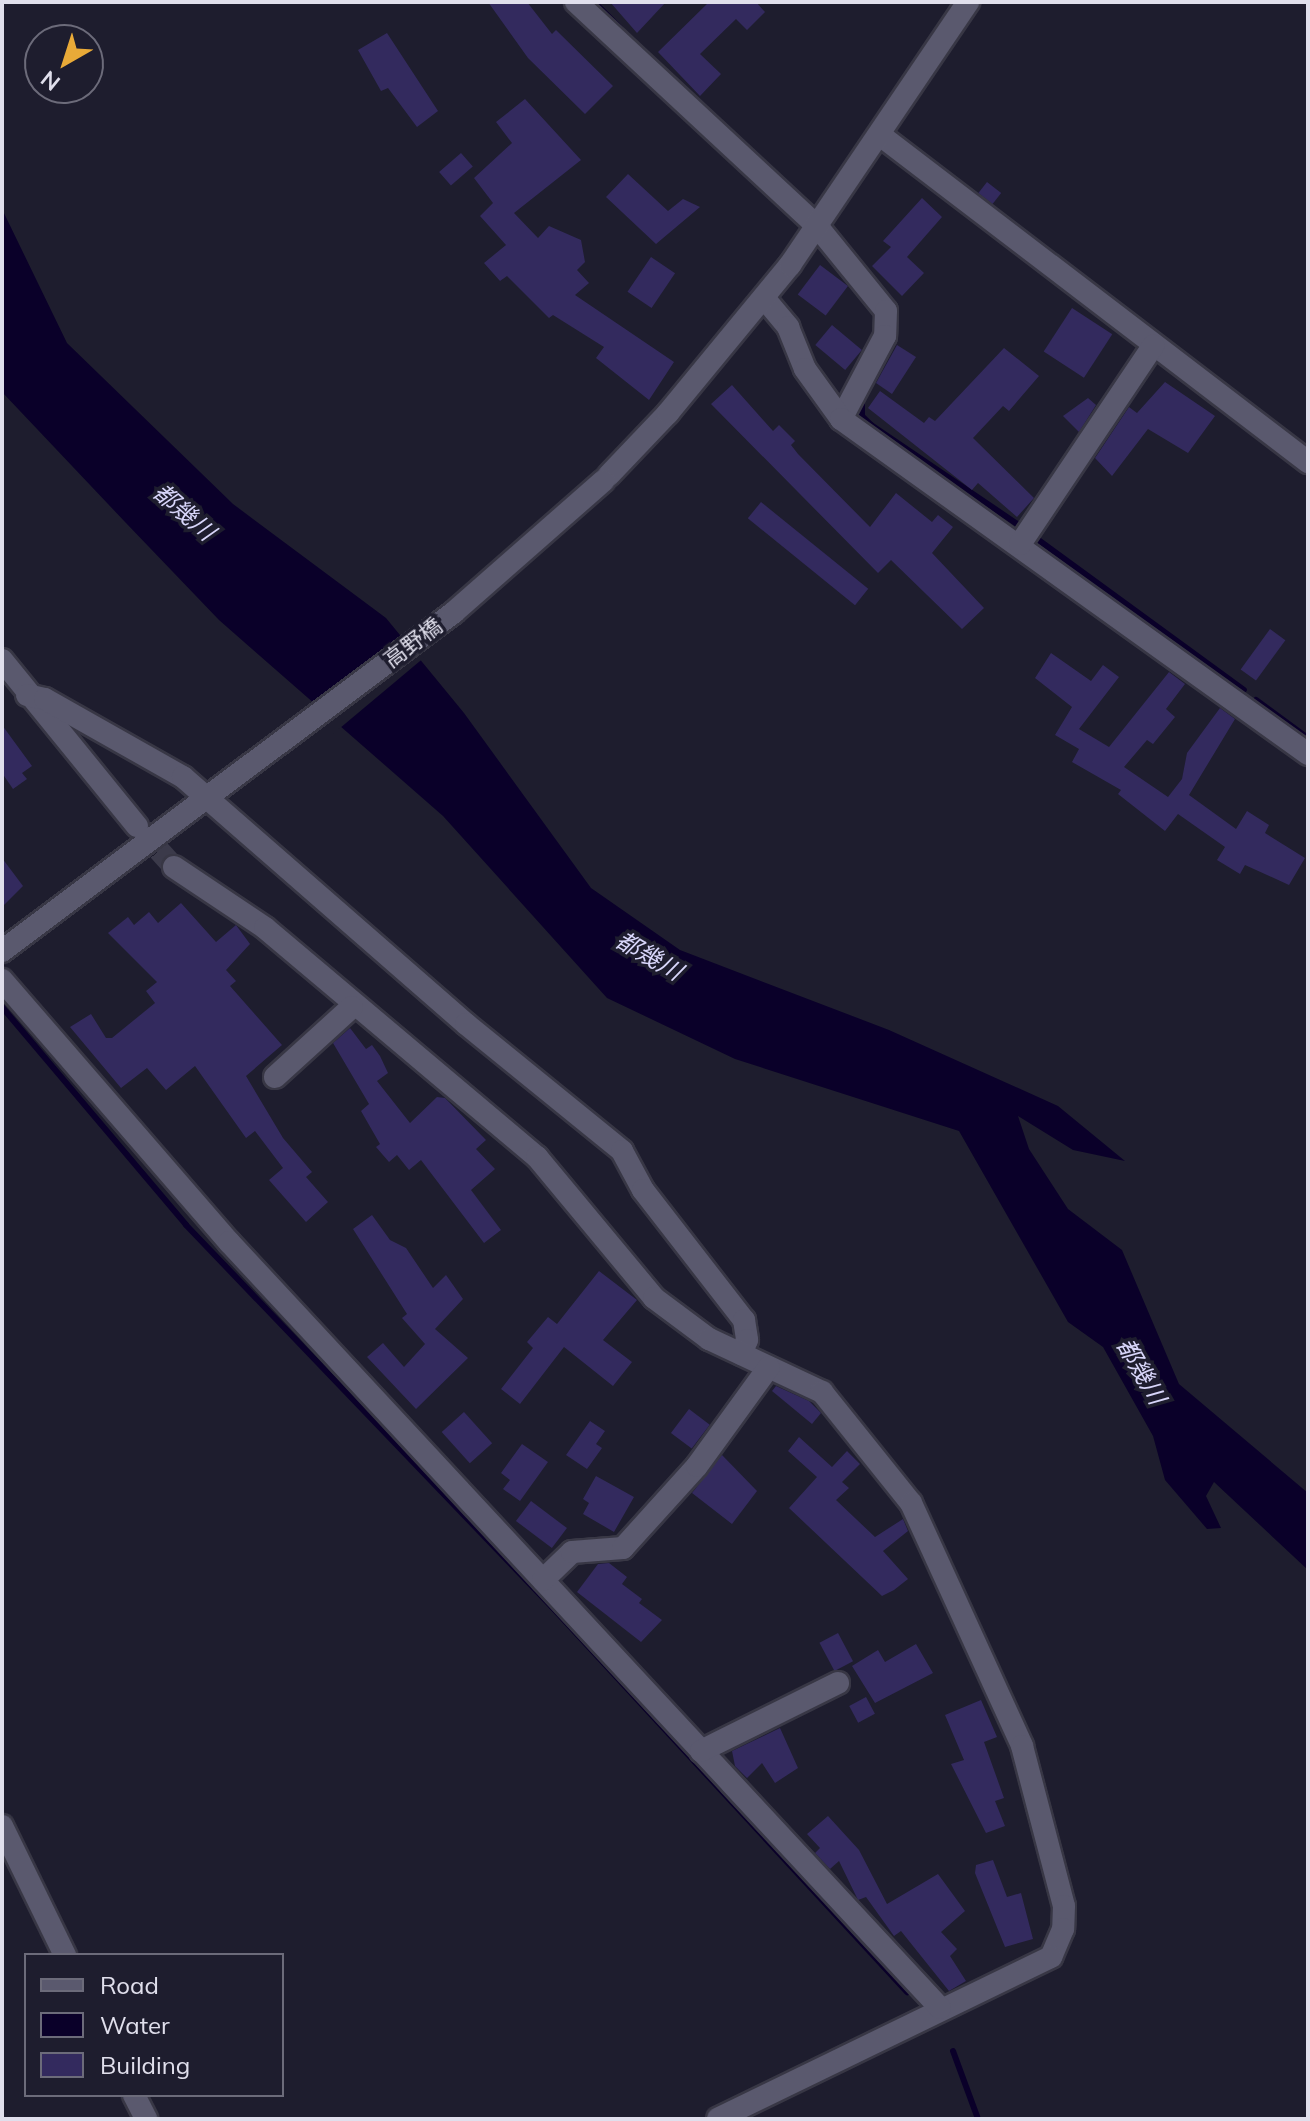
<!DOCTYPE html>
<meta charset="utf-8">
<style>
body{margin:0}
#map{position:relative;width:1310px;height:2121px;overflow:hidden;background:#1e1d2e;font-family:Mulish,"Noto Sans JP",sans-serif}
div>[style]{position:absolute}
.water>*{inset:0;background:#0a0029}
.pier>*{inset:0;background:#1e1d2e;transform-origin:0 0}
.stream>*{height:6px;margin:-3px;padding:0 3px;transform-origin:3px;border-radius:3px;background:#0a0029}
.building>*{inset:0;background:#332a5e;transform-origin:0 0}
.minor-tunnel>*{height:22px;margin-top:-11px;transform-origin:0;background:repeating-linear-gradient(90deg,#3b3a4a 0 22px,transparent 0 33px)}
.roads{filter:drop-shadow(2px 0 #383745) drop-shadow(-2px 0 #383745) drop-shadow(0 2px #383745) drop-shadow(0 -2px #383745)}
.minor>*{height:22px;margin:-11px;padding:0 11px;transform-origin:11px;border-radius:11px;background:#5a596e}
span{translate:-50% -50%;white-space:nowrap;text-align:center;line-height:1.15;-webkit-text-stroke:7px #1e1d2e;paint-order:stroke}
.street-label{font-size:22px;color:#e0dfec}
.water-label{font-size:24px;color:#d8d6fa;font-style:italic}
.frame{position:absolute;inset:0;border:4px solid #e0dfec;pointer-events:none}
.legend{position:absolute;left:24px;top:1953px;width:260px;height:144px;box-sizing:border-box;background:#1e1d2e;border:2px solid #6c6b7a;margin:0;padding:10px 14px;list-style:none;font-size:24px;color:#e0dfec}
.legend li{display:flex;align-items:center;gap:16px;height:40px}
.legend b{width:40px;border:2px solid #6c6b7a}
.north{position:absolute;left:24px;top:24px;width:80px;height:80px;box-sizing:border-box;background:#1e1d2e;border:2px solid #6c6b7a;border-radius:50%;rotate:219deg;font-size:22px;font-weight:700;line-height:32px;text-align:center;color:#e0dfec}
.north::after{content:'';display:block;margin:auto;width:28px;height:36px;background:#e9aa38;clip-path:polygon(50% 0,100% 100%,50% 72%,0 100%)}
</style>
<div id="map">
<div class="water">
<div style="clip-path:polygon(2px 209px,67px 343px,233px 504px,386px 618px,464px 713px,591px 888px,680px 950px,889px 1030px,1058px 1106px,1125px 1161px,1073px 1150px,1018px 1116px,1029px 1149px,1068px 1209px,1122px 1250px,1179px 1384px,1308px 1493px,1308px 1570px,1214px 1482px,1206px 1496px,1221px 1528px,1207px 1529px,1165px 1480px,1153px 1436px,1103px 1347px,1068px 1322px,959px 1131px,735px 1059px,607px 998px,443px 816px,219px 620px,126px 523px,2px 392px)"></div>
</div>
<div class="pier">
<div style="left:404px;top:634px;width:31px;height:118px;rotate:50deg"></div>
</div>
<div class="stream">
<div style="left:594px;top:2px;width:37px;rotate:45deg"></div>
<div style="left:862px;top:396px;width:20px;rotate:90deg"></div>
<div style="left:862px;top:416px;width:13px;rotate:45deg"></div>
<div style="left:871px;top:425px;width:180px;rotate:34.1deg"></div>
<div style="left:1037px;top:539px;width:256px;rotate:36.1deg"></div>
<div style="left:1256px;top:700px;width:64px;rotate:36.2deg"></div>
<div style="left:2px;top:1007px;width:285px;rotate:49.8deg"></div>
<div style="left:186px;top:1225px;width:529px;rotate:46.23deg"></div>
<div style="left:552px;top:1607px;width:524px;rotate:47.32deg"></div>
<div style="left:953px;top:2051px;width:72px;rotate:69.8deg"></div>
</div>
<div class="building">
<div style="clip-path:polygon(488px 2px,527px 2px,552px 34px,556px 30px,613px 86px,585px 114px,528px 58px)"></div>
<div style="clip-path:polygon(610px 2px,666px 2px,637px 33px)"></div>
<div style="clip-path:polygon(709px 2px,756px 2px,765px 12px,747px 30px,736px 19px,700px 54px,721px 74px,700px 96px,658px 52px)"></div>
<div style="clip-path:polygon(387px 33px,438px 111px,417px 127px,388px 88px,381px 91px,358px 50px)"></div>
<div style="clip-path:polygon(525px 99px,581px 160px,514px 213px,538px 238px,549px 226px,581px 240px,585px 262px,577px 270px,589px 283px,575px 295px,674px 362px,649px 400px,596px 358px,604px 347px,553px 315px,549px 318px,507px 276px,500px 281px,484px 263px,506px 245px,480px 216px,493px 203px,474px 178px,512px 143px,496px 122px)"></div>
<div style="left:461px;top:153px;width:18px;height:29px;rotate:49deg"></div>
<div style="clip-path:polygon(628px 174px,668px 211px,683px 199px,700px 207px,656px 244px,606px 197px)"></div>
<div style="left:987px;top:182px;width:18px;height:14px;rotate:38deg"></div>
<div style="clip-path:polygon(922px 198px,942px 217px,907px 257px,924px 273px,902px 296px,872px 266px,891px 247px,883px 241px)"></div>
<div style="left:651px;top:257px;width:29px;height:42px;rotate:34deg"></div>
<div style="left:820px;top:265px;width:35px;height:37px;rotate:37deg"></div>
<div style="left:1072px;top:308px;width:48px;height:52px;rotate:33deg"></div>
<div style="left:832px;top:325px;width:39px;height:26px;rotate:40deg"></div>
<div style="clip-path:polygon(897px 345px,916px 357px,892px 394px,876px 383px)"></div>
<div style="clip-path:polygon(1004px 348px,1039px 376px,1009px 411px,1003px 406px,973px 438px,1034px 498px,1017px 517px,978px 483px,972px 490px,868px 408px,880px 391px,924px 423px,929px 417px,935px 421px)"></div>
<div style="clip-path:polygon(1165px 382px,1215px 416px,1188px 453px,1148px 429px,1112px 476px,1095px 458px,1129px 407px,1137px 413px)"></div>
<div style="clip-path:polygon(732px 385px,773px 431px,779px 425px,795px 441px,791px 445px,798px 454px,870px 527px,896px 493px,932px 522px,938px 515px,953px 527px,932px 553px,984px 608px,962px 629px,891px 560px,878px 573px,711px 404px)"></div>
<div style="clip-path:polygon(1088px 398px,1096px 405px,1079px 432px,1063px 416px)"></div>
<div style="left:761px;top:502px;width:138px;height:21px;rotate:39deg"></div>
<div style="left:1270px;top:629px;width:19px;height:50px;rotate:36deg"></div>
<div style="clip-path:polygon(1051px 653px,1091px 681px,1103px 665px,1119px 677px,1079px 729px,1109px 747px,1169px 672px,1185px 684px,1166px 709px,1175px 717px,1153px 744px,1147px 740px,1124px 767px,1168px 797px,1182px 779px,1187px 753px,1220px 708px,1235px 719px,1189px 795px,1236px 829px,1247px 811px,1269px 825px,1265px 833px,1305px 858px,1289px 885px,1245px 865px,1240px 874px,1217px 860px,1225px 847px,1178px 814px,1165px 831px,1118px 794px,1121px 790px,1072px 762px,1079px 749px,1055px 735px,1072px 707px,1035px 678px)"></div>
<div style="clip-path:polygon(2px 725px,32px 766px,22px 773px,27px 779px,13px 789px,2px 773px)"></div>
<div style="clip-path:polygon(2px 858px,23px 886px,2px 907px)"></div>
<div style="clip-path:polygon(181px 903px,216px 942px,236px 925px,250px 944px,226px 970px,236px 981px,230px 986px,282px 1045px,246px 1076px,283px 1138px,312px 1172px,306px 1177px,328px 1202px,306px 1222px,269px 1180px,283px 1168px,255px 1131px,246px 1138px,195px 1066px,166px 1090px,147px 1068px,121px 1088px,70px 1027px,91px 1014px,106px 1038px,112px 1038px,155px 1003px,146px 991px,157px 982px,108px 933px,128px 917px,134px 925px,149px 912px,158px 923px)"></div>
<div style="clip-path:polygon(350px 1028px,366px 1049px,372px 1045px,380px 1056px,388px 1073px,377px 1081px,410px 1123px,437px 1097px,445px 1098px,486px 1140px,476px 1149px,495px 1169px,471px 1190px,501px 1230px,484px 1243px,421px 1160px,409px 1170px,397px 1155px,389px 1162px,376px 1147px,380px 1144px,361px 1111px,369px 1104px,333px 1043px)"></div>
<div style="clip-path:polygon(372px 1215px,390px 1240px,406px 1248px,433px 1288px,446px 1275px,463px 1299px,435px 1329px,468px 1358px,416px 1409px,367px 1357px,383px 1343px,404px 1367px,425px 1344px,402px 1318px,407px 1314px,353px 1229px)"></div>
<div style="clip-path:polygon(599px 1271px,637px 1300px,603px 1340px,632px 1362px,613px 1386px,564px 1347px,520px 1404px,501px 1389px,533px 1348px,527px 1342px,548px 1317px,557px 1324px)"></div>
<div style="clip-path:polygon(776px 1386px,809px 1401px,821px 1413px,812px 1424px,772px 1391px)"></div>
<div style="left:689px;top:1409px;width:26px;height:30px;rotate:37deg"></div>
<div style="left:464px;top:1412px;width:42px;height:30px;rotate:48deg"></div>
<div style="clip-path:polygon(590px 1421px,605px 1431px,596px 1444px,602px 1448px,587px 1469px,566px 1455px)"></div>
<div style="clip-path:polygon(799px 1437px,832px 1467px,847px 1451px,860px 1464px,842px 1482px,849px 1488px,836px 1500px,875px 1537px,903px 1519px,908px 1531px,883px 1551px,908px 1579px,894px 1590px,882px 1596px,789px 1508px,817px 1477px,788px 1451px)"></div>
<div style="clip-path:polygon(522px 1444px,548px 1462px,520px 1501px,503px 1489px,510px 1480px,501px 1473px)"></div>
<div style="clip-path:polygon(722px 1455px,757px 1491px,732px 1524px,692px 1493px)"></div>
<div style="clip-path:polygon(596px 1476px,634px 1497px,614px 1532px,583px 1514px,589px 1503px,583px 1499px)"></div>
<div style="left:531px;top:1501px;width:45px;height:25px;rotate:37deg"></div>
<div style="clip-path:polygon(609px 1563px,627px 1577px,622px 1584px,642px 1599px,639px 1603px,662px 1620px,641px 1642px,577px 1592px,598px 1564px)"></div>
<div style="left:838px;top:1633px;width:32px;height:21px;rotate:62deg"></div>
<div style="clip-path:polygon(916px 1644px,933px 1673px,875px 1703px,852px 1666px,878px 1650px,885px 1662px)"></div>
<div style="left:866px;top:1697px;width:19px;height:19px;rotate:62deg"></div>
<div style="clip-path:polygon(981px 1700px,997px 1737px,984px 1742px,1004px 1798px,995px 1801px,1005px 1826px,986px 1833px,951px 1764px,964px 1760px,945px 1715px)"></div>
<div style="clip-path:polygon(780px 1728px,798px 1768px,775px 1783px,762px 1763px,747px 1778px,735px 1766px,732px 1751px)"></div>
<div style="clip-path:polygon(828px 1816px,859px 1850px,887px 1904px,938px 1874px,965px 1911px,941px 1932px,957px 1949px,950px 1956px,966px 1981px,949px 1991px,901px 1931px,894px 1936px,866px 1897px,858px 1900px,839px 1861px,830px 1869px,815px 1853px,820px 1848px,807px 1834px)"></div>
<div style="clip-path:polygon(993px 1860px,1007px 1897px,1021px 1893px,1033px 1939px,1005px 1947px,975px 1873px,976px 1865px)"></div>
</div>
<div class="minor-tunnel">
<div style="left:137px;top:826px;width:55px;rotate:47.9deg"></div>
</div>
<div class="roads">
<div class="minor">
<div style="left:576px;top:2px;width:329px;rotate:42.9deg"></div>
<div style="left:817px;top:226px;width:109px;rotate:50.9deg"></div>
<div style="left:886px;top:311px;width:25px;rotate:92deg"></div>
<div style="left:885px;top:336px;width:94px;rotate:117.9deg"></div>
<div style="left:880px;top:135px;width:539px;rotate:37.38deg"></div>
<div style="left:764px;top:298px;width:38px;rotate:50deg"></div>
<div style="left:788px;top:327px;width:45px;rotate:68deg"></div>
<div style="left:805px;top:369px;width:62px;rotate:54.2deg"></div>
<div style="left:841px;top:419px;width:575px;rotate:35.65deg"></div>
<div style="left:609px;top:475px;width:86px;rotate:-46.4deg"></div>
<div style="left:668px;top:413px;width:192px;rotate:-50.5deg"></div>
<div style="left:790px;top:265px;width:318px;rotate:-55.9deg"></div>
<div style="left:1020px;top:544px;width:239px;rotate:-56.1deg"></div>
<div style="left:2px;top:660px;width:214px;rotate:50.9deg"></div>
<div style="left:27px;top:695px;width:18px;rotate:13deg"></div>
<div style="left:45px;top:699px;width:159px;rotate:29.5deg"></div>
<div style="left:183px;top:777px;width:376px;rotate:41.1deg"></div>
<div style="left:466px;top:1024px;width:201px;rotate:39.1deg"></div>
<div style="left:622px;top:1151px;width:44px;rotate:61.7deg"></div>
<div style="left:643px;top:1190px;width:165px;rotate:52.2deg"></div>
<div style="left:744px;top:1320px;width:20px;rotate:81deg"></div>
<div style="left:747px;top:1340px;width:15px;rotate:113deg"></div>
<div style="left:174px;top:867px;width:110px;rotate:33.8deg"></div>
<div style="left:265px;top:928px;width:356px;rotate:40.1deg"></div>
<div style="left:537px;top:1157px;width:183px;rotate:50.3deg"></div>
<div style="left:654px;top:1298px;width:69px;rotate:36.7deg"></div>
<div style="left:709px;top:1339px;width:125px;rotate:25.1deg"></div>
<div style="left:822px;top:1392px;width:142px;rotate:51.3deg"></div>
<div style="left:911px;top:1503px;width:267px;rotate:65.4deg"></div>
<div style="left:1022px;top:1746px;width:165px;rotate:75.3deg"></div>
<div style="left:1064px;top:1906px;width:23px;rotate:92deg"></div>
<div style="left:1063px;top:1929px;width:30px;rotate:113deg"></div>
<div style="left:1051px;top:1957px;width:370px;rotate:154.1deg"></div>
<div style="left:2px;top:951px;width:564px;rotate:-36.85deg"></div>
<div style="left:453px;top:613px;width:200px;rotate:-41.3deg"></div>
<div style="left:2px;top:980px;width:347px;rotate:49.1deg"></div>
<div style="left:229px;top:1242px;width:1045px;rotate:47.13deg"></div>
<div style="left:275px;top:1077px;width:104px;rotate:-42.3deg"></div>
<div style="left:543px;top:1580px;width:40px;rotate:-44deg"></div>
<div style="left:572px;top:1552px;width:51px;rotate:-4.5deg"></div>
<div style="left:623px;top:1548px;width:110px;rotate:-47.9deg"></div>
<div style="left:697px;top:1466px;width:122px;rotate:-54deg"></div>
<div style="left:701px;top:1751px;width:153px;rotate:-26.4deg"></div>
<div style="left:2px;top:1826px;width:144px;rotate:64deg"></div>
<div style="left:134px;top:2095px;width:27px;rotate:63deg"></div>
</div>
</div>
<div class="street-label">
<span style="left:413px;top:643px;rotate:-37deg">高野橋</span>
</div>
<div class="water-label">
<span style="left:184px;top:512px;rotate:41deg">都幾川</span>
<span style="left:649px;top:956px;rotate:30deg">都幾川</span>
<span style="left:1141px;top:1371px;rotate:60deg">都幾川</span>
</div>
<div class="frame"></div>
<ul class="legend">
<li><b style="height:10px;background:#5a596e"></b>Road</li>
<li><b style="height:22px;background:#0a0029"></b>Water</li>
<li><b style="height:22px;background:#332a5e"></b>Building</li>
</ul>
<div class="north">N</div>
</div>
